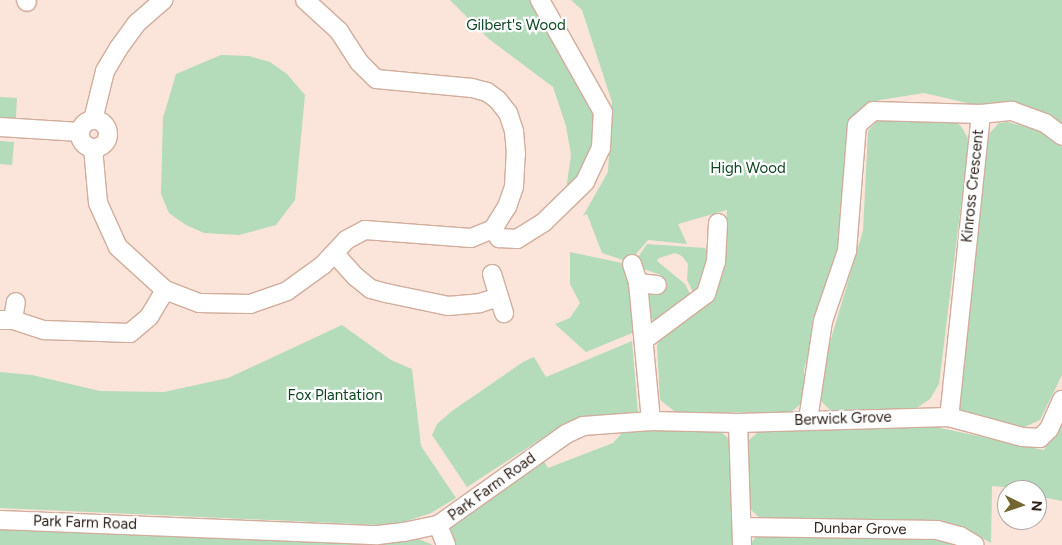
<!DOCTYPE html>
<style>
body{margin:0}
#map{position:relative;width:1062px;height:545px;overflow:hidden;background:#fbe4da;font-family:Figtree,sans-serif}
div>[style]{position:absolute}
.green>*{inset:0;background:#b4dbba;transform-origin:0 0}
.roads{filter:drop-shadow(1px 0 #d0ad9c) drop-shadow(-1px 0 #d0ad9c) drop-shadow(0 1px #d0ad9c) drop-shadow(0 -1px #d0ad9c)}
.minor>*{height:18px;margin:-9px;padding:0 9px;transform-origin:9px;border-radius:9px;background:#fff}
.minor>.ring{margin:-9px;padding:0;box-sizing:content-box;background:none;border:18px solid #fff;border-radius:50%}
span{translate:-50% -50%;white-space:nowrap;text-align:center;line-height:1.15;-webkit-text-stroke:4.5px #fff;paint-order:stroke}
.park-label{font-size:15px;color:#0d4720}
.street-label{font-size:15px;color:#30231c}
.north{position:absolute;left:997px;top:480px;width:50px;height:50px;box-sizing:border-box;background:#fff;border:1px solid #aca7a4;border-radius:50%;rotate:94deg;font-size:14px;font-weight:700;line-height:20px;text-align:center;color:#30231c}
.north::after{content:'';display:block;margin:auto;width:18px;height:22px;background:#746532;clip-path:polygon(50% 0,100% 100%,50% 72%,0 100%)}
</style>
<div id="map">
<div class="green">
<div style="clip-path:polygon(450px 0,531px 0,596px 117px,594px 157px,566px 190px,571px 155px,566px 126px,553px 87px,489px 39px)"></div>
<div style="clip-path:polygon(571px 0,1062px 0,1062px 125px,924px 93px,880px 100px,863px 108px,844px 236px,804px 369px,806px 400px,791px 412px,677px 413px,660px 400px,657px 345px,663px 335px,703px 306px,723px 263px,727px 210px,678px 224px,687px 244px,648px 240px,629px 262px,602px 253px,587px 214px,583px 216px,608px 172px,612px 102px,582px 10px)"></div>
<div style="clip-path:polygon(221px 55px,249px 56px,270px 62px,287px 74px,305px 95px,295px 200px,276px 225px,239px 235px,204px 233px,186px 225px,169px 213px,161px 194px,163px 118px,176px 74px)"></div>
<div style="left:0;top:97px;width:17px;height:24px;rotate:3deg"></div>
<div style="clip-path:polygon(880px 117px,951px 120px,961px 126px,969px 140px,939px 384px,930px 399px,915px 409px,831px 411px,821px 401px,825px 359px,863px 231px,868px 131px)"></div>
<div style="clip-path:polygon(1007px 122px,1040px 130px,1062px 147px,1062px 375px,1040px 420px,1020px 429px,965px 416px,954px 402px,986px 137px,999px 123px)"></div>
<div style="clip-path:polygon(0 141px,14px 142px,12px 165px,0 164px)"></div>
<div style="clip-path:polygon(647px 244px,705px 248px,709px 257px,707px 277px,695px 296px,687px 280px,688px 264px,682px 256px,675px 253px,659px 258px,657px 261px,685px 284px,692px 298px,655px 322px,650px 316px,647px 302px,649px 291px,661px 283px,661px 275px,638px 267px,636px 260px)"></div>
<div style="clip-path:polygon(570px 252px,631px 265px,637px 331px,586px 352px,555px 324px,570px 318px,580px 303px,570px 284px)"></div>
<div style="clip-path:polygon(342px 325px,391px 360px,412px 369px,421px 446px,456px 498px,431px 513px,398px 524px,380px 525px,0 508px,0 372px,32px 375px,100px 391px,164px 392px,228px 378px)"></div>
<div style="clip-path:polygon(632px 341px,638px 414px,585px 417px,561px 426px,467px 487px,432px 435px,437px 424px,452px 411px,523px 362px,534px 357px,546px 377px)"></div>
<div style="clip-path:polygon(1062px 413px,1062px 501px,1037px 496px,1037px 490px,992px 486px,991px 543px,965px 528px,939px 522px,761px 519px,748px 507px,748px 441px,763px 428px,931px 426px,1044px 450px)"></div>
<div style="clip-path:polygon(719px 430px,732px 442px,732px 545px,451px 545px,448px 538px,455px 518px,543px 460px,548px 468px,613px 443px,624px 431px)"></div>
<div style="clip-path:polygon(0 525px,414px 537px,433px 545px,0 545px)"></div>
<div style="clip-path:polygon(761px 532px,922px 534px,967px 545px,749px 545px)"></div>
</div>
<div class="roads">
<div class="minor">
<div style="left:26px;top:0;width:2px;rotate:63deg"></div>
<div style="left:981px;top:114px;width:31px;rotate:-6deg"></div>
<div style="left:1012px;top:111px;width:35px;rotate:20deg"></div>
<div style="left:1045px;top:123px;width:21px;rotate:37deg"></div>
<div style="left:93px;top:120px;width:50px;rotate:-76.2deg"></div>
<div style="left:105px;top:71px;width:26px;rotate:-59deg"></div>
<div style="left:118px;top:49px;width:32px;rotate:-54deg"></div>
<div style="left:137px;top:23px;width:35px;rotate:-41deg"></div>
<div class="ring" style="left:80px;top:120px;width:10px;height:10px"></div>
<div style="left:0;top:127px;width:80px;rotate:3.6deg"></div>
<div style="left:93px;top:148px;width:55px;rotate:84.8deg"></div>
<div style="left:98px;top:203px;width:48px;rotate:65.6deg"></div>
<div style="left:118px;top:247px;width:64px;rotate:42.5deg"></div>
<div style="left:165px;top:290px;width:36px;rotate:21deg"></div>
<div style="left:199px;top:303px;width:51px;rotate:1.1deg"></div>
<div style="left:250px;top:304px;width:39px;rotate:-19deg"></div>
<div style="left:287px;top:291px;width:44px;rotate:-35.8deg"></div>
<div style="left:323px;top:265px;width:34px;rotate:-47deg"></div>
<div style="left:346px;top:240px;width:21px;rotate:-28deg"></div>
<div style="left:365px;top:230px;width:106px;rotate:4.3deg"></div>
<div style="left:471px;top:238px;width:24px;rotate:-22deg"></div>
<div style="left:493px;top:229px;width:26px;rotate:-58deg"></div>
<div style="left:507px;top:207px;width:21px;rotate:-71deg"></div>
<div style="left:514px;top:187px;width:33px;rotate:-87deg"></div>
<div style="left:516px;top:154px;width:23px;rotate:-95deg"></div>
<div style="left:514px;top:131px;width:19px;rotate:-108deg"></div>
<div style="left:508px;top:113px;width:16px;rotate:-128deg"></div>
<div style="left:498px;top:100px;width:14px;rotate:-144deg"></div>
<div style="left:487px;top:92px;width:16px;rotate:-165deg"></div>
<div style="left:472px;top:88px;width:96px;rotate:-174.6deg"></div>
<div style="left:376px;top:79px;width:24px;rotate:-135deg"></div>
<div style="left:359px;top:62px;width:37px;rotate:-123deg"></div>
<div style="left:339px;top:31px;width:46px;rotate:-137.6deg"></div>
<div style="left:493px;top:229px;width:11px;rotate:56deg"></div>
<div style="left:499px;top:238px;width:18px;rotate:3deg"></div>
<div style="left:517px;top:239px;width:32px;rotate:-32deg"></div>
<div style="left:544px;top:222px;width:57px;rotate:-44.3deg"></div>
<div style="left:585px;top:182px;width:38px;rotate:-65deg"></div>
<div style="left:601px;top:148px;width:36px;rotate:-87deg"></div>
<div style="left:603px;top:112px;width:129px;rotate:-119.4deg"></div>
<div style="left:335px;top:254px;width:31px;rotate:48deg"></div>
<div style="left:356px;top:277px;width:19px;rotate:39deg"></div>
<div style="left:371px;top:289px;width:16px;rotate:15deg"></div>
<div style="left:386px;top:293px;width:63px;rotate:11.8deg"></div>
<div style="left:448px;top:306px;width:32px;rotate:-5deg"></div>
<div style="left:480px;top:303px;width:19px;rotate:-18deg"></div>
<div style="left:632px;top:264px;width:20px;rotate:72deg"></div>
<div style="left:638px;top:283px;width:139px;rotate:84.6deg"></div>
<div style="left:492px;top:274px;width:41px;rotate:72.9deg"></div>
<div style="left:638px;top:283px;width:19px;rotate:6deg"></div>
<div style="left:0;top:320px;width:13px"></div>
<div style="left:13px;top:320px;width:33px;rotate:18deg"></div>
<div style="left:44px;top:330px;width:86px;rotate:2deg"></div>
<div style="left:130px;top:333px;width:25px;rotate:-40deg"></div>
<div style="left:149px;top:317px;width:31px;rotate:-59deg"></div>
<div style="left:13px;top:320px;width:18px;rotate:-81deg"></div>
<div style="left:644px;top:340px;width:77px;rotate:-36.6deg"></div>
<div style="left:706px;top:294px;width:34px;rotate:-73deg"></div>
<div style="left:716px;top:262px;width:39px;rotate:-87deg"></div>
<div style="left:808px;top:420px;width:100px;rotate:-81.4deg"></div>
<div style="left:823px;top:321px;width:74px;rotate:-71.1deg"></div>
<div style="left:847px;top:251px;width:126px;rotate:-85.5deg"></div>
<div style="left:857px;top:125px;width:21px;rotate:-41deg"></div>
<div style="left:873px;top:111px;width:108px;rotate:1.6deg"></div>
<div style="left:981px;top:114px;width:305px;rotate:96deg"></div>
<div style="left:738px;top:423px;width:122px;rotate:88.1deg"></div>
<div style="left:0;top:520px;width:378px;rotate:2.3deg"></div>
<div style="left:378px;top:535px;width:26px;rotate:-7deg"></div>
<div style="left:404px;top:532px;width:35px;rotate:-12deg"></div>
<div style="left:438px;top:525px;width:157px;rotate:-35.4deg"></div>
<div style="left:566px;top:434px;width:19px;rotate:-25deg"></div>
<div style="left:583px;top:426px;width:68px;rotate:-4.2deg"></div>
<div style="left:651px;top:421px;width:87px;rotate:1.3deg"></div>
<div style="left:738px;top:423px;width:211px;rotate:-1.6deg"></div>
<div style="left:949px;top:417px;width:76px;rotate:15.3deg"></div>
<div style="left:1022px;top:437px;width:18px;rotate:3deg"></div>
<div style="left:1040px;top:438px;width:13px;rotate:-45deg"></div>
<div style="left:1049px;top:429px;width:32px;rotate:-66deg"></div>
<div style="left:438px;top:525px;width:22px;rotate:68deg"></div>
<div style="left:742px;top:527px;width:195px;rotate:0.9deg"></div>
<div style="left:937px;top:530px;width:24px;rotate:15deg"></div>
<div style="left:960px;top:536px;width:17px;rotate:31deg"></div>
</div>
</div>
<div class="park-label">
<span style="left:516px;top:26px">Gilbert's Wood</span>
<span style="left:748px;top:169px">High Wood</span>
<span style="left:335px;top:396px">Fox Plantation</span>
</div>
<div class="street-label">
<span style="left:973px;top:186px;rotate:-84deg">Kinross Crescent</span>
<span style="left:843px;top:419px;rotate:-2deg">Berwick Grove</span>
<span style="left:492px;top:487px;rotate:-36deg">Park Farm Road</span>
<span style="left:85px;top:523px;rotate:2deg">Park Farm Road</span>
<span style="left:860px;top:529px;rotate:1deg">Dunbar Grove</span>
</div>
<div class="north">N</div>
</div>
